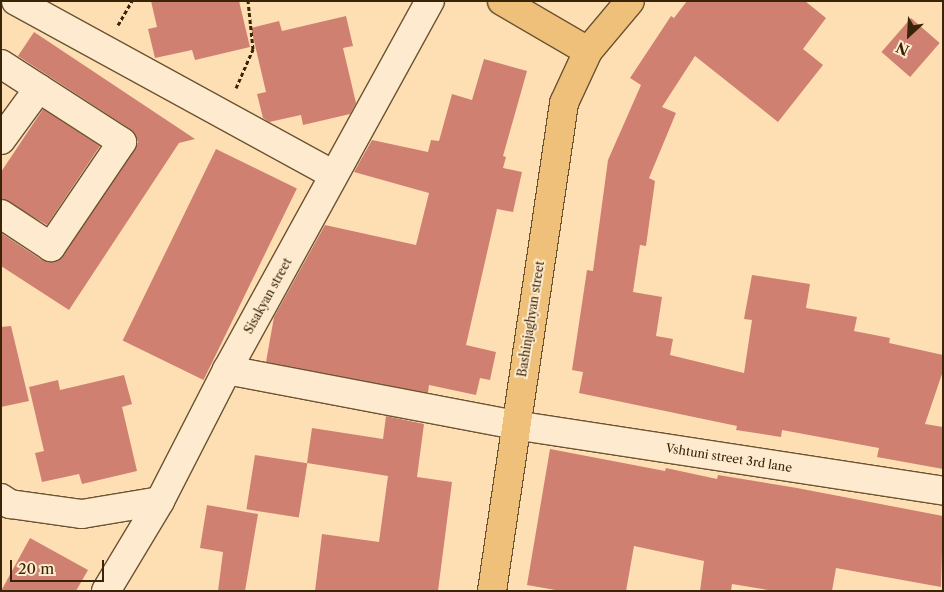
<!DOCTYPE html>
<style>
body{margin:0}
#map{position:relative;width:944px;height:592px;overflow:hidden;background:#fedfb4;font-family:"Libre Caslon Text",serif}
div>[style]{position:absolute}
.building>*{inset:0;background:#cf8071;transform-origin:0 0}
.path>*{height:3px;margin-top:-1.5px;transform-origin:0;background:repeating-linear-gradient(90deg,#3a2407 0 4px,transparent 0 6.5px)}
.roads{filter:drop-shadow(1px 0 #6b5332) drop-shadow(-1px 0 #6b5332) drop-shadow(0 1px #6b5332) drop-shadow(0 -1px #6b5332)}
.minor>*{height:28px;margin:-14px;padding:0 14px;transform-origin:14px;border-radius:14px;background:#feeace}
.major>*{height:28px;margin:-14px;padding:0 14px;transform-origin:14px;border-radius:14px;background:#efc07a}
span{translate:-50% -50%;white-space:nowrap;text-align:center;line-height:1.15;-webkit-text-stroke:4px #feeace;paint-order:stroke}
.street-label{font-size:12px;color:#3a2407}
.frame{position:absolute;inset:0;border:2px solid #3a2407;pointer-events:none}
.north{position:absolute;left:884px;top:10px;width:50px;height:50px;-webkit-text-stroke:4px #feeace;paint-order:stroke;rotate:205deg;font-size:14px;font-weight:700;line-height:20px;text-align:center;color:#3a2407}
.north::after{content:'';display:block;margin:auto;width:18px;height:22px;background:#3a2407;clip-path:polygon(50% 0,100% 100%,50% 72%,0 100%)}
.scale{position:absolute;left:10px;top:560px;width:94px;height:22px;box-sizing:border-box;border:2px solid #3a2407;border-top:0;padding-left:6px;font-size:15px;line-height:18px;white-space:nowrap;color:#3a2407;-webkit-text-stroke:4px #feeace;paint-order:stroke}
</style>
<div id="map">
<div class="building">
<div style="clip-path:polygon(151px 1px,239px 1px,250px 47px,195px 60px,192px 50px,155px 58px,148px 29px,157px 27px)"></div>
<div style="clip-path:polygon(687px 1px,805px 1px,826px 18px,803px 49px,823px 65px,778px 122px,695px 56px,662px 107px,676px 113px,649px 178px,655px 181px,646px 246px,640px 245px,633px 292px,662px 297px,656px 336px,673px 339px,670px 355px,744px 373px,752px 320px,744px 319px,752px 275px,810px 284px,806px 308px,857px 317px,854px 331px,890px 338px,889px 343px,943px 355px,943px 371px,925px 424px,943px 427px,943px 469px,877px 457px,879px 448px,782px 430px,781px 437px,736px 430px,737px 426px,579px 393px,583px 372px,572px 370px,587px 270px,593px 271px,608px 160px,641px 85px,630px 78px,671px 16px,674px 18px)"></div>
<div style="clip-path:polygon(346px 16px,353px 46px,343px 48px,356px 103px,350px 114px,303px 125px,301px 115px,269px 122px,263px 118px,257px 94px,266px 92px,251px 28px,279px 21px,282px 31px)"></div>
<div style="left:911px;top:18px;width:38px;height:45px;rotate:41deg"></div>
<div style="clip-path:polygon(34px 32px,195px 139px,179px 143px,69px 310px,1px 266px,1px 233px,42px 260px,58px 261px,138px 142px,130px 129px,18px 56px)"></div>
<div style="clip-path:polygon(484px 59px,527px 71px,503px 156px,506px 157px,503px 168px,522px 172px,513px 212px,497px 209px,466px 345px,496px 352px,490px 380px,480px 378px,476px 395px,429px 385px,428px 393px,266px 362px,274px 317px,325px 225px,416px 245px,429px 193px,354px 172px,372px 140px,428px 152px,431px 140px,439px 141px,452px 94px,472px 100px)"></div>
<div style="clip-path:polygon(43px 109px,100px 146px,47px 225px,1px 198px,1px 172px)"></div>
<div style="left:216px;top:149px;width:90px;height:213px;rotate:26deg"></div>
<div style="clip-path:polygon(11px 326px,29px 401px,1px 407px,1px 327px)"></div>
<div style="clip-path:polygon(124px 375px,132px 404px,122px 407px,137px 471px,82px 484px,79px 474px,42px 482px,35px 453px,44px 451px,29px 387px,58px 380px,60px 390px)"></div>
<div style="clip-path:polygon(386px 416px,424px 424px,417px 477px,452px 482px,438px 591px,315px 591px,322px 534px,379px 542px,388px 476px,307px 463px,312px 428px,383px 439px)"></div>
<div style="clip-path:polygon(550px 449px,665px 471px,666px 468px,717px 479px,718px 475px,797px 488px,943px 516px,941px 587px,836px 568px,832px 591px,774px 591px,732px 584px,731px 591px,700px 591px,704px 561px,634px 546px,626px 591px,561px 591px,527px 585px)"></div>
<div style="left:255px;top:455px;width:53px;height:55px;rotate:9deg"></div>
<div style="clip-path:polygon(207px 505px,258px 514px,245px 591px,218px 591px,223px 552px,200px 548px)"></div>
<div style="clip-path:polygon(30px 538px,88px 570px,76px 591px,1px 591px)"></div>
</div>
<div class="path">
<div style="left:118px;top:25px;width:28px;rotate:-60deg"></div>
<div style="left:236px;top:88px;width:43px;rotate:-66.4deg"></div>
<div style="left:253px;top:49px;width:48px;rotate:-95.9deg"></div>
</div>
<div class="roads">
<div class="minor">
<div style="left:16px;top:1px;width:362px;rotate:28.7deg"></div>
<div style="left:1px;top:64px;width:144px;rotate:32.8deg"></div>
<div style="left:122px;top:142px;width:127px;rotate:124.1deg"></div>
<div style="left:51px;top:247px;width:60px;rotate:-146.6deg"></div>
<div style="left:1px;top:140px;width:64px;rotate:-53.8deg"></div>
<div style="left:227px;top:370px;width:292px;rotate:10.8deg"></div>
<div style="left:514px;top:425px;width:434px;rotate:8.7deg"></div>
<div style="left:1px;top:498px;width:11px;rotate:34deg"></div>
<div style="left:10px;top:504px;width:73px;rotate:7.9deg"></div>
<div style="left:82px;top:514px;width:79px;rotate:-9.5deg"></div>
<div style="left:106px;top:591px;width:105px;rotate:-59deg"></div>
<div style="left:160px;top:501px;width:147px;rotate:-62.9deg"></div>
<div style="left:227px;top:370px;width:421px;rotate:-61.2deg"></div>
</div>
<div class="major">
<div style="left:502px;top:1px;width:99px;rotate:30.2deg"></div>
<div style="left:492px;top:591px;width:493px;rotate:-81.6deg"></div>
<div style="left:564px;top:103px;width:57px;rotate:-65.2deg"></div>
<div style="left:588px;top:51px;width:65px;rotate:-50deg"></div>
</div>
</div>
<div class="street-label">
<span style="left:268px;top:296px;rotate:-61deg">Sisakyan street</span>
<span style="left:531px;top:319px;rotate:-81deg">Bashinjaghyan street</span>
<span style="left:729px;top:458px;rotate:9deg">Vshtuni street 3rd lane</span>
</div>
<div class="frame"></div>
<div class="north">N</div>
<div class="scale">20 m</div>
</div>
